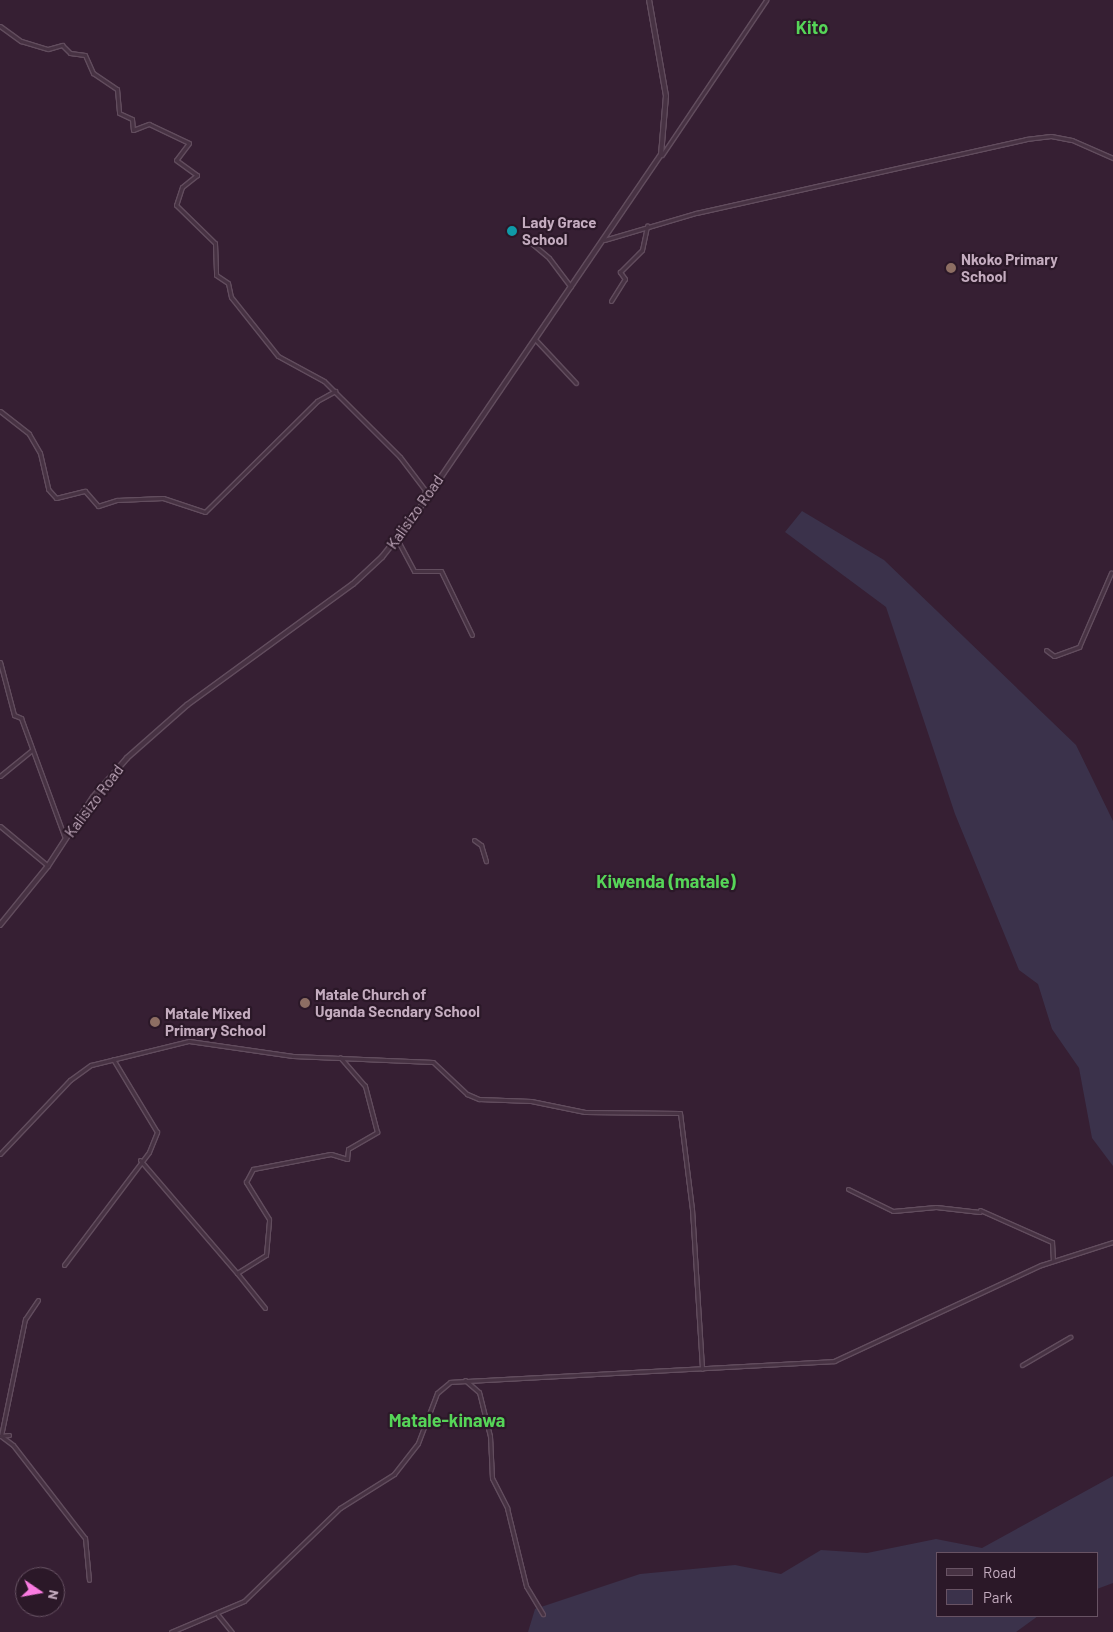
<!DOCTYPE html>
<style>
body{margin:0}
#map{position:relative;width:1113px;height:1632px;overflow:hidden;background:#361f33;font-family:Barlow,sans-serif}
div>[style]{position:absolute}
.green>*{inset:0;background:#3b324b}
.roads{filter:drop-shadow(1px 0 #624d5e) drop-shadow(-1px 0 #624d5e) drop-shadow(0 1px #624d5e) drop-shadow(0 -1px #624d5e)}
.minor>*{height:3px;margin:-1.5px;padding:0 1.5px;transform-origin:1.5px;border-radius:1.5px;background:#473243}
.tertiary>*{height:4px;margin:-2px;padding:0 2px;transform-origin:2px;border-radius:2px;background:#473243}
.dots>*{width:14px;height:14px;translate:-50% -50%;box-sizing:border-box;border:2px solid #2b1828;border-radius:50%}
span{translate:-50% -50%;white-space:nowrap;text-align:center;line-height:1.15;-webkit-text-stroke:4.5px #2b1828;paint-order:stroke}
.poi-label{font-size:15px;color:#c4acbf;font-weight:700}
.left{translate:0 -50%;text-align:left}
.street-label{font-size:15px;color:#c4acbf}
.quarter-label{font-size:18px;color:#56d558;font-weight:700}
.legend{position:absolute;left:936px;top:1552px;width:162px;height:65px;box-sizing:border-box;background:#2b1828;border:1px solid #685364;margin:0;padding:6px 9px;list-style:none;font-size:15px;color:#c4acbf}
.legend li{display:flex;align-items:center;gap:10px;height:25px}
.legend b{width:25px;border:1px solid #685364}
.north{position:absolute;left:15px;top:1567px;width:50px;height:50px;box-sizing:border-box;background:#2b1828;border:1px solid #685364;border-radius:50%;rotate:102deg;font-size:14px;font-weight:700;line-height:20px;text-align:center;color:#c4acbf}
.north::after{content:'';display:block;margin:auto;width:18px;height:22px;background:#fa7be1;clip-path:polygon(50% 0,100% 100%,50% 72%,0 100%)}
</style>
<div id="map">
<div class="green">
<div style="clip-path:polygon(802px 511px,884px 560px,1076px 745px,1113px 821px,1113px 1166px,1092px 1138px,1079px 1068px,1052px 1029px,1038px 984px,1019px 970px,955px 814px,886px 607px,785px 532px)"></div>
<div style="clip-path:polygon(1113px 1476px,1113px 1583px,1097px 1589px,1097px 1553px,937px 1553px,937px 1616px,1038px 1616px,1016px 1632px,528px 1632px,535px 1609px,640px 1574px,735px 1565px,781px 1574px,821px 1550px,867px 1553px,936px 1539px,982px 1548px)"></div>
</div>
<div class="roads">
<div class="minor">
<div style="left:0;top:26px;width:26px;rotate:36deg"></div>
<div style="left:21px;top:41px;width:28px;rotate:17deg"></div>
<div style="left:48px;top:49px;width:15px;rotate:-16deg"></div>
<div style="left:62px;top:45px;width:11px;rotate:45deg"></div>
<div style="left:70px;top:53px;width:15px;rotate:8deg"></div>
<div style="left:85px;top:55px;width:20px;rotate:66deg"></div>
<div style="left:93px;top:73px;width:29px;rotate:34deg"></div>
<div style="left:117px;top:89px;width:24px;rotate:85deg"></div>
<div style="left:119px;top:113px;width:14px;rotate:25deg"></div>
<div style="left:132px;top:119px;width:11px;rotate:85deg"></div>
<div style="left:133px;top:130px;width:17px;rotate:-21deg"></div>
<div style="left:149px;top:124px;width:44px;rotate:25.4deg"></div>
<div style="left:189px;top:143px;width:21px;rotate:127deg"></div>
<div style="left:176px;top:160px;width:26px;rotate:36deg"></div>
<div style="left:197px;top:175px;width:19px;rotate:141deg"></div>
<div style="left:182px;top:187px;width:19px;rotate:108deg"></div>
<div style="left:176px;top:205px;width:54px;rotate:44.3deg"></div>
<div style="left:215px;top:243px;width:32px;rotate:88deg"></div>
<div style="left:216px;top:275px;width:14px;rotate:34deg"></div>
<div style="left:228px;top:283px;width:14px;rotate:78deg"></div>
<div style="left:231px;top:297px;width:75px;rotate:51.5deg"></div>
<div style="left:278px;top:356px;width:52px;rotate:28.5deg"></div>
<div style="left:324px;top:381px;width:107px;rotate:45deg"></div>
<div style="left:400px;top:457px;width:41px;rotate:52.9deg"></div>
<div style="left:425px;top:490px;width:12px;rotate:99deg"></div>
<div style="left:662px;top:155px;width:187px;rotate:-56.1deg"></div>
<div style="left:523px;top:236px;width:34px;rotate:40deg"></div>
<div style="left:549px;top:258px;width:36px;rotate:53deg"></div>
<div style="left:604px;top:240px;width:96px;rotate:-16.4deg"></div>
<div style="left:696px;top:213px;width:338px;rotate:-12.6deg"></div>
<div style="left:1026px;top:139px;width:25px;rotate:-7deg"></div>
<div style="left:1051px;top:136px;width:21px;rotate:11deg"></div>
<div style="left:1072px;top:140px;width:45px;rotate:23.7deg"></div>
<div style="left:611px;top:301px;width:26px;rotate:-58deg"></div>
<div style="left:625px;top:279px;width:9px;rotate:-126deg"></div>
<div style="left:620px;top:272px;width:31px;rotate:-45deg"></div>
<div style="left:642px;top:250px;width:25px;rotate:-78deg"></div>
<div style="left:535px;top:339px;width:60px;rotate:47deg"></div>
<div style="left:0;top:411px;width:37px;rotate:38deg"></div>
<div style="left:29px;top:434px;width:22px;rotate:60deg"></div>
<div style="left:40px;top:453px;width:37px;rotate:77deg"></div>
<div style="left:48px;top:489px;width:12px;rotate:48deg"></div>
<div style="left:56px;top:498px;width:30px;rotate:-14deg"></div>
<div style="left:85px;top:491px;width:20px;rotate:49deg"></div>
<div style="left:98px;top:506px;width:20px;rotate:-18deg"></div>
<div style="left:117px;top:500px;width:46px;rotate:-2.5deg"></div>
<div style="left:163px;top:498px;width:44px;rotate:18.4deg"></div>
<div style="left:205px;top:512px;width:158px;rotate:-44.7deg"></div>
<div style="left:317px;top:401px;width:21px;rotate:-29deg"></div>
<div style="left:397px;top:539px;width:36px;rotate:62deg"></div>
<div style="left:414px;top:571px;width:27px"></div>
<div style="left:441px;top:571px;width:71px;rotate:64.2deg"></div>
<div style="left:1046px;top:650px;width:10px;rotate:37deg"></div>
<div style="left:1054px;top:656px;width:27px;rotate:-20deg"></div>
<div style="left:1079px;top:647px;width:81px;rotate:-66.6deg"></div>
<div style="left:0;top:662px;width:55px;rotate:75.2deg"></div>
<div style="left:14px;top:715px;width:8px;rotate:23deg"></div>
<div style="left:21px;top:718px;width:128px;rotate:69.9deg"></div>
<div style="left:0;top:776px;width:41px;rotate:-39.1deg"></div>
<div style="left:0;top:826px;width:62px;rotate:39.8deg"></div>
<div style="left:474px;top:840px;width:9px;rotate:36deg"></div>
<div style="left:481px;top:845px;width:17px;rotate:73deg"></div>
<div style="left:0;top:1154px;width:102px;rotate:-46.6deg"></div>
<div style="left:70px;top:1080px;width:26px;rotate:-36deg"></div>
<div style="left:91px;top:1065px;width:101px;rotate:-13.8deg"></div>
<div style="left:189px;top:1041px;width:105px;rotate:8.2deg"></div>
<div style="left:293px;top:1056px;width:140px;rotate:2.5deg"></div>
<div style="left:433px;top:1062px;width:47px;rotate:43.3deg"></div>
<div style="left:467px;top:1094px;width:13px;rotate:23deg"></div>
<div style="left:479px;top:1099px;width:52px;rotate:2.2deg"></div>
<div style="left:531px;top:1101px;width:55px;rotate:11.5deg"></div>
<div style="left:585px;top:1112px;width:95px;rotate:0.6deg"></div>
<div style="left:680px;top:1113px;width:97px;rotate:82.9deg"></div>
<div style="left:692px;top:1209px;width:160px;rotate:86.4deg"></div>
<div style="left:140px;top:1160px;width:149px;rotate:49.4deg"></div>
<div style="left:848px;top:1189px;width:50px;rotate:26.1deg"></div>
<div style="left:893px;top:1211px;width:43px;rotate:-5.3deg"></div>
<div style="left:936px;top:1207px;width:44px;rotate:6.5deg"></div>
<div style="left:980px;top:1210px;width:79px;rotate:24deg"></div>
<div style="left:1052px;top:1242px;width:18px;rotate:87deg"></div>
<div style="left:64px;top:1265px;width:141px;rotate:-53deg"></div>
<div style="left:149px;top:1152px;width:22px;rotate:-68deg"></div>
<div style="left:157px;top:1132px;width:85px;rotate:-121.1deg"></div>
<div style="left:38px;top:1300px;width:23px;rotate:124deg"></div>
<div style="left:25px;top:1319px;width:119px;rotate:101.6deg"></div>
<div style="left:1px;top:1436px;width:15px;rotate:37deg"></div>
<div style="left:13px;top:1445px;width:118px;rotate:52.3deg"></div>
<div style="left:85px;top:1538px;width:42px;rotate:84.6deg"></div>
<div style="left:265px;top:1308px;width:45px;rotate:-128.7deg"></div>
<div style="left:237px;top:1273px;width:34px;rotate:-32deg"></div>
<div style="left:266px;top:1255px;width:36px;rotate:-85deg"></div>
<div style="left:269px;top:1219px;width:44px;rotate:-121.9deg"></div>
<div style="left:246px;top:1182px;width:15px;rotate:-62deg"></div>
<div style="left:253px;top:1169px;width:79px;rotate:-10.9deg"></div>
<div style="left:331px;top:1154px;width:17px;rotate:17deg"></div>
<div style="left:347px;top:1159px;width:10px;rotate:-84deg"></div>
<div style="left:348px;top:1149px;width:34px;rotate:-30deg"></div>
<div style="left:377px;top:1132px;width:48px;rotate:-104.6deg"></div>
<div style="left:365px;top:1086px;width:38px;rotate:-131deg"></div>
<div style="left:1022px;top:1365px;width:56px;rotate:-30.3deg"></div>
<div style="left:465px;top:1380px;width:18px;rotate:41deg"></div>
<div style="left:479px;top:1392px;width:45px;rotate:76deg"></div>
<div style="left:490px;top:1436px;width:42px;rotate:87.3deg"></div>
<div style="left:492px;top:1478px;width:34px;rotate:63deg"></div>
<div style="left:507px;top:1508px;width:80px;rotate:76.3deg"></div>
<div style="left:526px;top:1586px;width:33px;rotate:59deg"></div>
<div style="left:0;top:1436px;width:9px;rotate:-6deg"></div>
<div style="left:218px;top:1615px;width:22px;rotate:51deg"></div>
<div style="left:171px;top:1632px;width:79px;rotate:-23deg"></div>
<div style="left:244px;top:1601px;width:134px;rotate:-44.1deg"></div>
<div style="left:340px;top:1508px;width:64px;rotate:-32.2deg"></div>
<div style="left:394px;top:1474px;width:39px;rotate:-52deg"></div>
<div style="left:418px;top:1443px;width:53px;rotate:-69.2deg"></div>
<div style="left:437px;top:1393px;width:17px;rotate:-40deg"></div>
<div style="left:450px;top:1382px;width:385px;rotate:-3.1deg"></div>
<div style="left:834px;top:1361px;width:228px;rotate:-24.9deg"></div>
<div style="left:1041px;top:1265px;width:76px;rotate:-17.7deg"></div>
</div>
<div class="tertiary">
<div style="left:0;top:925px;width:76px;rotate:-50.9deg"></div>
<div style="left:48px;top:866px;width:82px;rotate:-56.9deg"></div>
<div style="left:93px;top:797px;width:52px;rotate:-48.9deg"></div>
<div style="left:127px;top:758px;width:80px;rotate:-41.5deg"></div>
<div style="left:187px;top:705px;width:205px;rotate:-36.1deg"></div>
<div style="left:353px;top:584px;width:40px;rotate:-43deg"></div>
<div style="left:382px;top:557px;width:50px;rotate:-51.5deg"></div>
<div style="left:413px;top:518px;width:440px;rotate:-55.7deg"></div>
<div style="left:661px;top:155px;width:59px;rotate:-85.2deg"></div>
<div style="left:666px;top:96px;width:97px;rotate:-100deg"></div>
</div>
</div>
<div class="dots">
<div style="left:512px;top:231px;background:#0f9aa8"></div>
<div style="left:951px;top:268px;background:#8d6e63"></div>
<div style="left:305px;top:1003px;background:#8d6e63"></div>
<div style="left:155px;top:1022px;background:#8d6e63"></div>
</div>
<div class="poi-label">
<span class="left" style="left:522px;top:231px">Lady Grace<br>School</span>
<span class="left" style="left:961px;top:268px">Nkoko Primary<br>School</span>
<span class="left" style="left:315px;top:1003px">Matale Church of<br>Uganda Secndary School</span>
<span class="left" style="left:165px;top:1022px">Matale Mixed<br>Primary School</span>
</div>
<div class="street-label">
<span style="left:415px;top:512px;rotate:-55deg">Kalisizo Road</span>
<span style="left:94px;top:801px;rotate:-53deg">Kalisizo Road</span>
</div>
<div class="quarter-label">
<span style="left:812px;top:27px">Kito</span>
<span style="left:666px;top:881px">Kiwenda (matale)</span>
<span style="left:447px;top:1420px">Matale-kinawa</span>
</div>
<ul class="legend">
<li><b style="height:6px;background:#473243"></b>Road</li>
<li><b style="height:14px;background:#3b324b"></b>Park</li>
</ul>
<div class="north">N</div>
</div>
